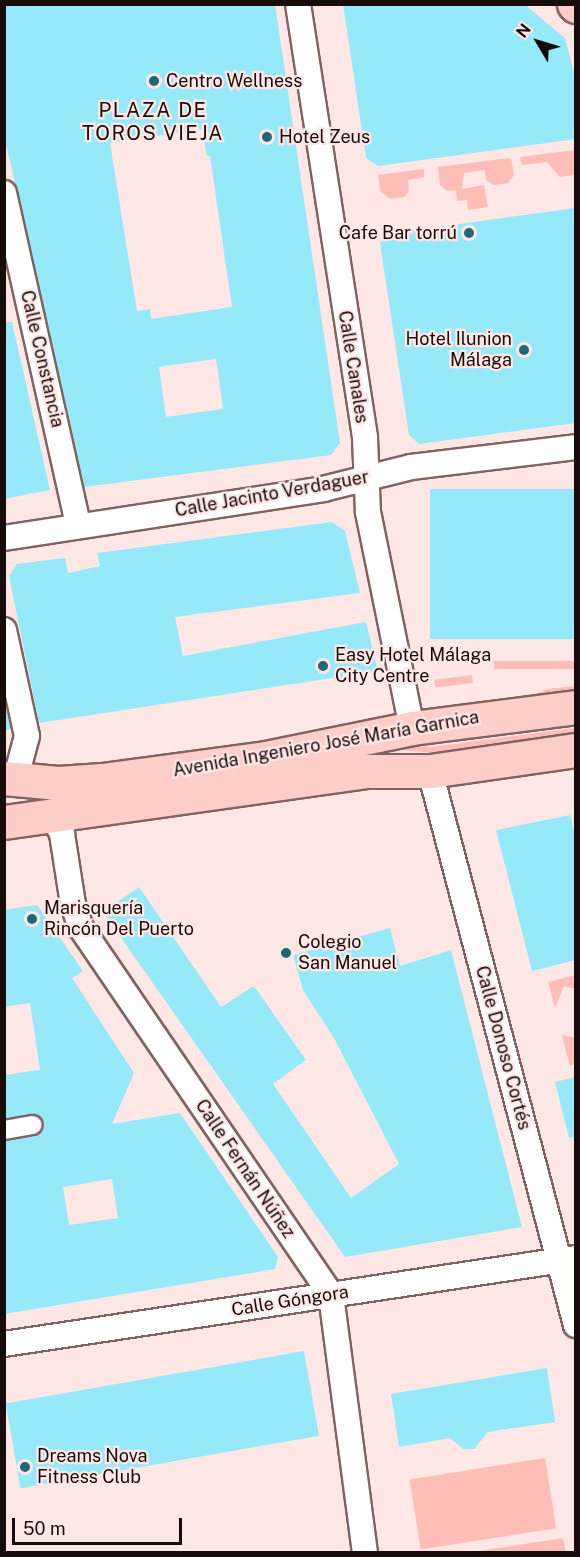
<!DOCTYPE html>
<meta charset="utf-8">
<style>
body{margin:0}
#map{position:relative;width:580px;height:1557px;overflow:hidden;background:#fee7e5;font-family:"Public Sans",sans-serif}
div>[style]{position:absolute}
.green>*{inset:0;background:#febeb7;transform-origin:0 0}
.building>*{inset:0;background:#95e9f9;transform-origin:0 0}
.roads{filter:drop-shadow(2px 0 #82625f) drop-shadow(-2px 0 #82625f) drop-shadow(0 2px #82625f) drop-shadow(0 -2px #82625f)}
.pedestrian>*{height:18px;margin:-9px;padding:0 9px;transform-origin:9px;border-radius:9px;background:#fff}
.minor>*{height:24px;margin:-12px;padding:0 12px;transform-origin:12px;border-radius:12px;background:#fff}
.primary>*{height:33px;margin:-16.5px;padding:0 16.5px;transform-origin:16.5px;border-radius:16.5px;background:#fdcdc8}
.dots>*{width:16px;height:16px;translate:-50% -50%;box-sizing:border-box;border:3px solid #fee7e5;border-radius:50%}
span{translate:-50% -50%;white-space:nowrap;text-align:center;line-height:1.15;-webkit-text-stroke:4.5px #fee7e5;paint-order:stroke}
.poi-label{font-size:18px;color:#180c0b}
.left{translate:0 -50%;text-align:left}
.right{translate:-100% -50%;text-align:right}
.street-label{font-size:18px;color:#180c0b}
.neighbourhood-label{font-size:20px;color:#180c0b;letter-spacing:1.5px}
.frame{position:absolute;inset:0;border:6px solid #180c0b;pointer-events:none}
.north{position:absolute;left:508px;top:12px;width:60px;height:60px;-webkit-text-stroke:4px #fee7e5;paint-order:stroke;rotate:308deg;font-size:16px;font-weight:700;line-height:24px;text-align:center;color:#180c0b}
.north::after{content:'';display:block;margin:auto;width:21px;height:27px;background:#180c0b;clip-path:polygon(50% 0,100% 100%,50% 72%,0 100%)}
.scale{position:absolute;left:12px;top:1518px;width:170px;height:27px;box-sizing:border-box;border:3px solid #180c0b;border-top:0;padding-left:8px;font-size:18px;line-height:21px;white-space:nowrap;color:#180c0b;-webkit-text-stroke:4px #fee7e5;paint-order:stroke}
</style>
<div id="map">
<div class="green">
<div style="clip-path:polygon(575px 150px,575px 175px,560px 177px,547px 162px,522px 165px,520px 157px)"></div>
<div style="clip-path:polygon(511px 158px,514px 175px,508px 183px,494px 185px,486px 180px,485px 170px,464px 173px,462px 189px,484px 185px,488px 207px,468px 210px,467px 200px,457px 201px,456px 190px,447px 191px,440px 185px,438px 167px)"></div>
<div style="clip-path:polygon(424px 169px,424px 177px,408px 180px,409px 191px,404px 197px,390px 199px,380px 191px,378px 175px)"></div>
<div style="left:575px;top:661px;width:8px;height:81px;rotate:90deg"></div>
<div style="left:472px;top:675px;width:8px;height:38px;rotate:83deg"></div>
<div style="clip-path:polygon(575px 686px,575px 690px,533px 695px,548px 689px)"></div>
<div style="clip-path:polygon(575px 728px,575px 734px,432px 753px,403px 750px,403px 745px,431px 747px)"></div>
<div style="clip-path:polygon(575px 975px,575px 989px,564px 986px,555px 1008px,548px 982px)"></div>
<div style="clip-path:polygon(562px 1035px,575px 1038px,575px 1064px,570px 1066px)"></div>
<div style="left:545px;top:1458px;width:71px;height:137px;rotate:81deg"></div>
<div style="clip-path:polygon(563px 1538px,566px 1552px,472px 1552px)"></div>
</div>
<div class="building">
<div style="clip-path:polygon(evenodd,4px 4px,275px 4px,340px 443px,331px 455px,84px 487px,4px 135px,4px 4px,202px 129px,207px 156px,210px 156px,232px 307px,151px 319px,150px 309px,137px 311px,110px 143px,202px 129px,4px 4px,216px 359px,223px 409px,166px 417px,159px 367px,216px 359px)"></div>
<div style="clip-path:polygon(343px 4px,524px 4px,565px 38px,576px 81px,576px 139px,378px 166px,366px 158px)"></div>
<div style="clip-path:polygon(576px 208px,576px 423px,419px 444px,409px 435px,380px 243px,387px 234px)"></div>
<div style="clip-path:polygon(4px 322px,12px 322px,50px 490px,4px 499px)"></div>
<div style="left:576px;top:489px;width:150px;height:146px;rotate:90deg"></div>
<div style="clip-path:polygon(332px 522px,345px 531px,360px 593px,175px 617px,183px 656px,366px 622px,378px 671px,39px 723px,9px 576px,17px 564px,65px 558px,68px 573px,100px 566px,97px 553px)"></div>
<div style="clip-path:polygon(4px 700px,11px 729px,4px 731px)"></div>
<div style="clip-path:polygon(570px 815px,576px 839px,576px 960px,532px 971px,496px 830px)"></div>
<div style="clip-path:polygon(139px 887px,221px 1007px,254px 986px,306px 1060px,273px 1084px,351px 1198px,399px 1164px,335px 1040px,303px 990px,293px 955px,390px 928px,400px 966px,451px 950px,522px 1227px,345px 1257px,103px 912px)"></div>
<div style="clip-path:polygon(evenodd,37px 905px,83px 971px,72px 978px,134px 1073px,112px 1124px,180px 1113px,278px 1257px,275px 1269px,4px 1314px,4px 1141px,35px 1136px,44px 1124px,36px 1114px,4px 1119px,4px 1075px,40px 1070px,30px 1003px,4px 1007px,4px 910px,37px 905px,112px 1179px,118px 1218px,69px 1225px,63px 1187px,112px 1179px)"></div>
<div style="clip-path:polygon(576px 1077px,576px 1137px,569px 1138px,555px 1082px)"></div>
<div style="left:304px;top:1351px;width:86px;height:303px;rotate:80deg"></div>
<div style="clip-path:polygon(547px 1368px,555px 1422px,488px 1432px,474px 1449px,463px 1449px,450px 1438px,399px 1447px,391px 1394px)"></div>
</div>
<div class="roads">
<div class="pedestrian">
<div style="left:4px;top:1130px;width:29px;rotate:-10deg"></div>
</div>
<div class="minor">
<div style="left:298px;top:4px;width:439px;rotate:81.2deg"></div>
<div style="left:365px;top:438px;width:74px;rotate:87.7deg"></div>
<div style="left:368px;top:512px;width:220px;rotate:78.5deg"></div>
<div style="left:4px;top:193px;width:340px;rotate:77.4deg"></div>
<div style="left:4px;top:538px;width:323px;rotate:-8.7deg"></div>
<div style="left:323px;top:489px;width:91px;rotate:-14deg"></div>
<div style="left:411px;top:467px;width:166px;rotate:-6.9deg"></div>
<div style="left:4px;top:630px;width:108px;rotate:77.8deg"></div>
<div style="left:27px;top:736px;width:34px;rotate:105deg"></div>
<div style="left:18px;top:769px;width:13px;rotate:129deg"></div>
<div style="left:430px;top:771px;width:573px;rotate:75.24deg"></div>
<div style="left:51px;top:813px;width:24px;rotate:62deg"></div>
<div style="left:62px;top:834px;width:71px;rotate:81.1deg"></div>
<div style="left:73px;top:904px;width:25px;rotate:72deg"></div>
<div style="left:81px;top:928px;width:444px;rotate:55.7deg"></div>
<div style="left:331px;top:1295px;width:259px;rotate:82.5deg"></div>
<div style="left:4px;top:1344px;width:578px;rotate:-8.55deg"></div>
</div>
<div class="primary">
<div style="left:574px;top:4px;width:3px;rotate:45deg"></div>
<div style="left:4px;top:778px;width:54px;rotate:5.3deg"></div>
<div style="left:58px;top:783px;width:44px;rotate:-3.9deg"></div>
<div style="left:102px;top:780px;width:165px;rotate:-7.6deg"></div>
<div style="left:266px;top:758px;width:149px;rotate:-11.6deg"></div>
<div style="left:412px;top:728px;width:165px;rotate:-7.3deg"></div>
<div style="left:4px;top:822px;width:365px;rotate:-8deg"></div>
<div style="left:365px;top:771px;width:65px"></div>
<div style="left:430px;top:771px;width:148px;rotate:-8.2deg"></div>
</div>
</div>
<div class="dots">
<div style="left:154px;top:81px;background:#1e6874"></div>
<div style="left:267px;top:137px;background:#1e6874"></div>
<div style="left:469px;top:233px;background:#1e6874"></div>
<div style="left:524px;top:350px;background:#1e6874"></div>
<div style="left:323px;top:666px;background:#1e6874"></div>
<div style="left:32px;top:919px;background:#1e6874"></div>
<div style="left:286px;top:953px;background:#1e6874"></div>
<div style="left:25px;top:1467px;background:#1e6874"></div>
</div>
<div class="poi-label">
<span class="left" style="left:166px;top:81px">Centro Wellness</span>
<span class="left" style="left:279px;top:137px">Hotel Zeus</span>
<span class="right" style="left:457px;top:233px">Cafe Bar torrú</span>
<span class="right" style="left:512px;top:350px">Hotel Ilunion<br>Málaga</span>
<span class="left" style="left:335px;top:666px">Easy Hotel Málaga<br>City Centre</span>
<span class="left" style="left:44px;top:919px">Marisquería<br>Rincón Del Puerto</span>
<span class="left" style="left:298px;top:953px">Colegio<br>San Manuel</span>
<span class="left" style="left:37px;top:1467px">Dreams Nova<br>Fitness Club</span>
</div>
<div class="street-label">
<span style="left:42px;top:359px;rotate:77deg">Calle Constancia</span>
<span style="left:353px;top:367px;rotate:81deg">Calle Canales</span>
<span style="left:272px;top:494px;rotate:-10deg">Calle Jacinto Verdaguer</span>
<span style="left:326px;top:744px;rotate:-10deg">Avenida Ingeniero José María Garnica</span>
<span style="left:503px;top:1048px;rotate:75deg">Calle Donoso Cortés</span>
<span style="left:245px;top:1169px;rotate:56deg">Calle Fernán Núñez</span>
<span style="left:290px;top:1301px;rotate:-9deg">Calle Góngora</span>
</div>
<div class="neighbourhood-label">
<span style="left:153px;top:122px">PLAZA DE<br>TOROS VIEJA</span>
</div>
<div class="frame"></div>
<div class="north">N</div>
<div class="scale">50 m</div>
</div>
